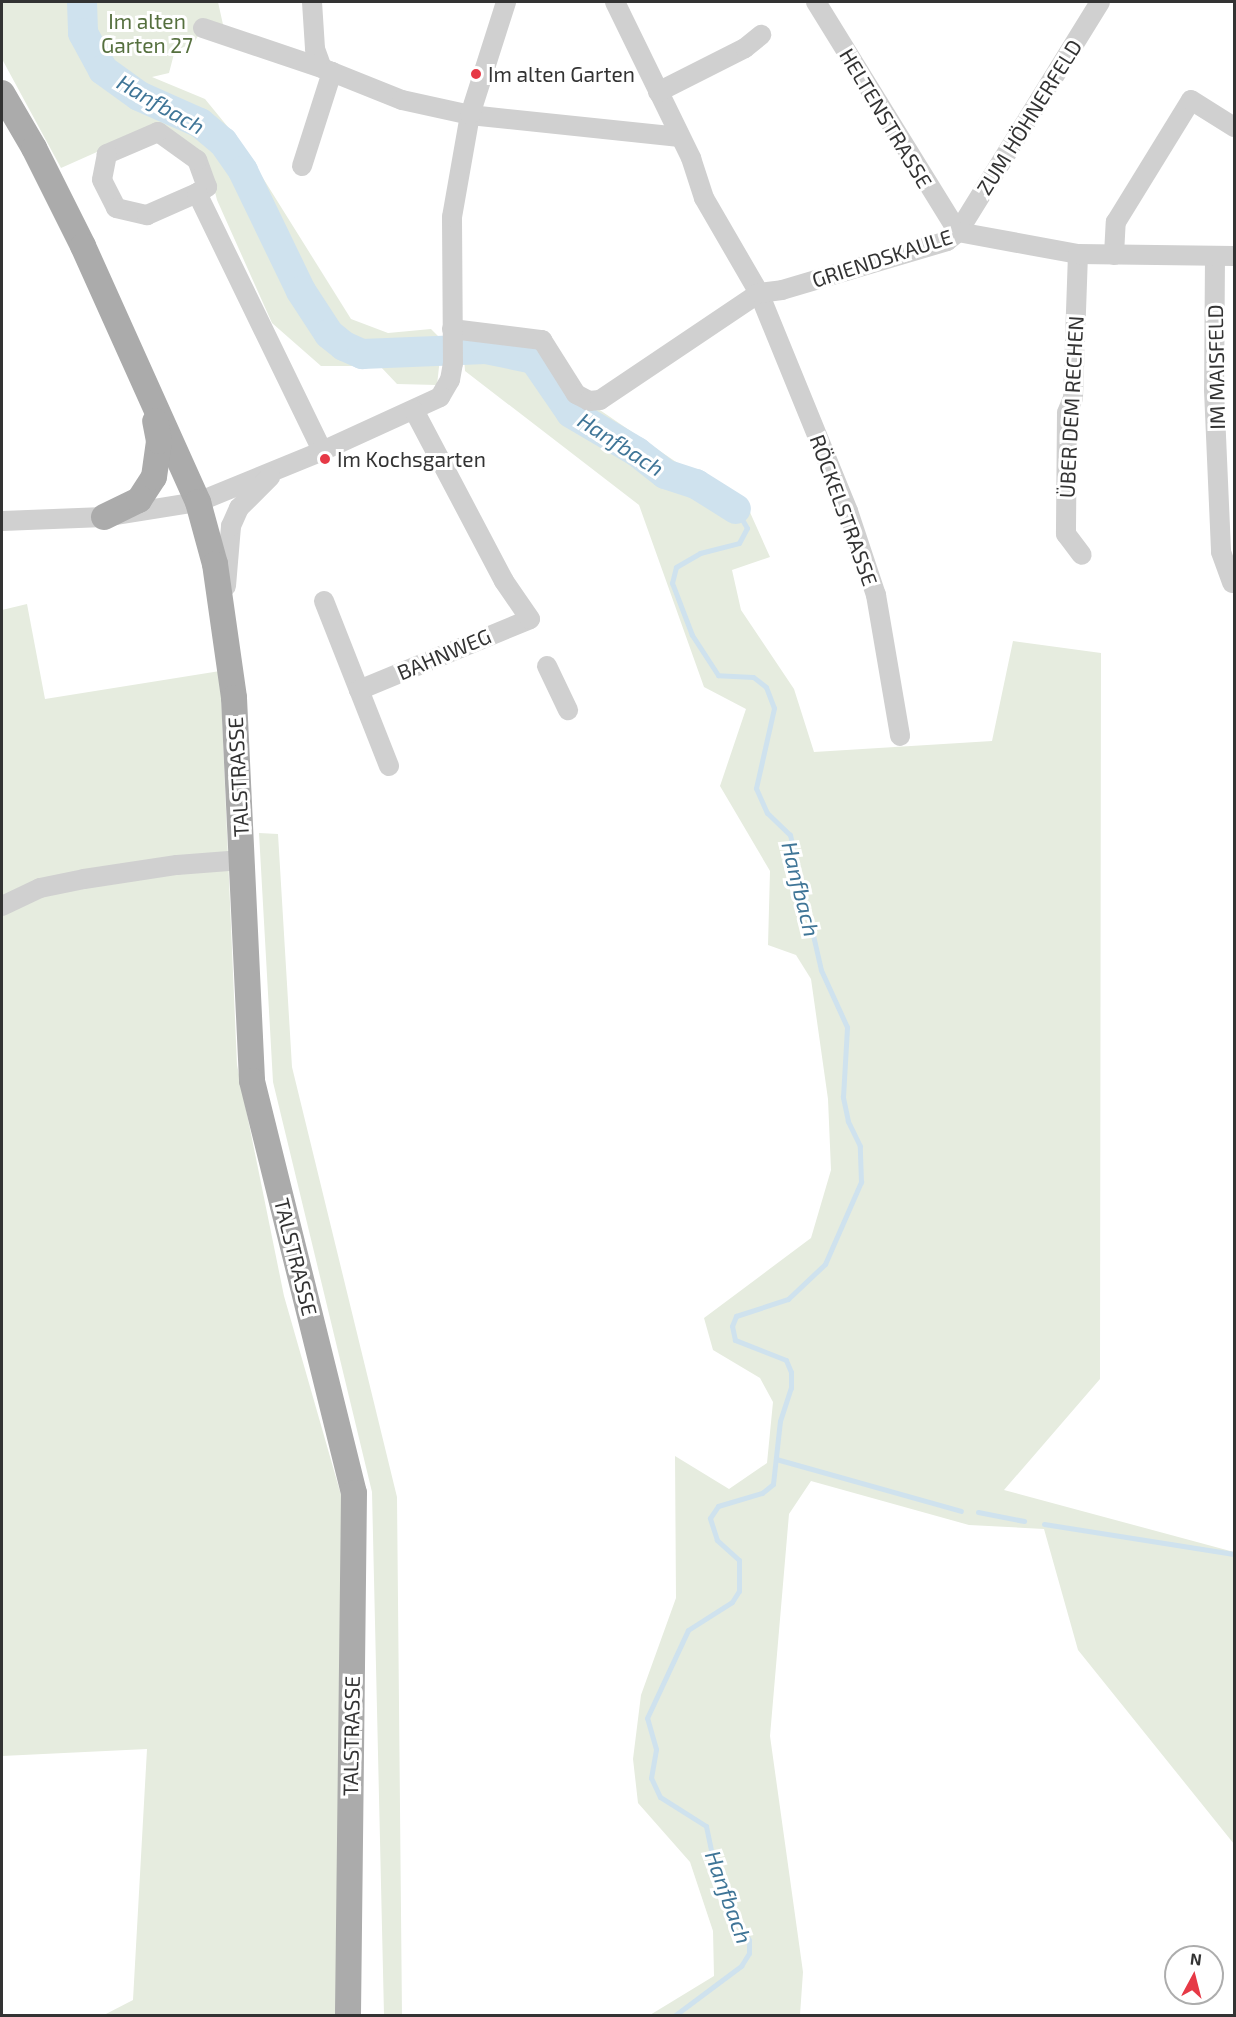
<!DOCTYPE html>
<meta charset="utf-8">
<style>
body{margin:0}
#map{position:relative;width:1236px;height:2017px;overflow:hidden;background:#fff;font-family:"Exo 2",sans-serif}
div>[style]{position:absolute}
.green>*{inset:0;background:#e6ecdf}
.stream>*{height:5px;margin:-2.5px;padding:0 2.5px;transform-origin:2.5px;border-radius:2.5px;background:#cfe2ee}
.river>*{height:30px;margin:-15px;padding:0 15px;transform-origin:15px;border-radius:15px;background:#cfe2ee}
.minor>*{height:20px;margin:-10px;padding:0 10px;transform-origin:10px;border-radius:10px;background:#d0d0d0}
.major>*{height:26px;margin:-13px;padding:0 13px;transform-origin:13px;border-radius:13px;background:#ababab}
.dots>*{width:16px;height:16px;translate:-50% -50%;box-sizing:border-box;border:3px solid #fff;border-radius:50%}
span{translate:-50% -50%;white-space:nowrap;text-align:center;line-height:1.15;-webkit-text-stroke:6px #fff;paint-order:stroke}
.park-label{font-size:21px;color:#56703f}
.poi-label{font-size:21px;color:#333}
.left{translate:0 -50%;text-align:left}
.street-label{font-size:21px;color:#333}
.water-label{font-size:22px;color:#3f7597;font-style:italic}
.frame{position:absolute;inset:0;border:3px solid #333;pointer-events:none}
.north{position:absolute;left:1164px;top:1945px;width:60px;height:60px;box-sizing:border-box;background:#fff;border:2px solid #adadad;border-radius:50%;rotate:7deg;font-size:16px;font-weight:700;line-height:24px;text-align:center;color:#333}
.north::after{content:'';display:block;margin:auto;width:21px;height:27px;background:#e63946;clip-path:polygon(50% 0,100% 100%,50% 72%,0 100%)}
</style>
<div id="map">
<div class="green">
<div style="clip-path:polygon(2px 2px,218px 2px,224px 29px,203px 28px,193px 44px,175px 50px,169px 73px,152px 77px,205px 99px,241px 143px,351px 319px,388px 333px,431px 329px,442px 340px,437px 385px,397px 384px,380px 366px,321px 366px,272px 323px,217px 200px,207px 160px,162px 123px,61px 168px,2px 59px)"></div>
<div style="clip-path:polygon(463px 345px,524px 346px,569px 389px,679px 464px,744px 499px,770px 557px,732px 570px,741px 610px,794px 689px,814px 752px,992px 741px,1013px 641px,1101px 653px,1100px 1379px,1004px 1490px,1234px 1552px,1234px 1844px,1078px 1650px,1044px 1529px,969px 1525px,811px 1481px,789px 1514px,770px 1736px,803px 1972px,800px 2015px,650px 2015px,714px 1976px,713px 1931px,690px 1862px,638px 1803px,633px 1759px,641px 1695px,676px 1598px,675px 1456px,729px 1489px,767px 1463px,773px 1402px,760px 1378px,713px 1350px,704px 1318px,811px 1238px,831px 1170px,828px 1099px,811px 979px,796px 955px,768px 945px,770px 871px,720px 786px,746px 709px,704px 687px,639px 505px,465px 371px)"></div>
<div style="clip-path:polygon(27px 604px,45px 699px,220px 671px,237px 1065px,284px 1296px,341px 1495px,339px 2015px,104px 2015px,133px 2000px,147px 1749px,2px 1756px,2px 610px)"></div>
<div style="clip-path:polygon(259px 833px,278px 834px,292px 1067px,397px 1497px,402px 2015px,384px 2015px,372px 1492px,273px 1082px)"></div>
</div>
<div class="stream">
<div style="left:776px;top:1459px;width:192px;rotate:15.7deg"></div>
<div style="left:978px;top:1512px;width:47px;rotate:11.1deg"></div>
<div style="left:1044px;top:1524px;width:192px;rotate:9deg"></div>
<div style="left:674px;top:2016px;width:84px;rotate:-36.7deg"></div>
<div style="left:741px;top:1966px;width:15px;rotate:-58deg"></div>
<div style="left:749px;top:1953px;width:13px;rotate:-90deg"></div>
<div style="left:749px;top:1940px;width:74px;rotate:-116.6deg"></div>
<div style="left:716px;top:1874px;width:49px;rotate:-101.8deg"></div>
<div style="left:706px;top:1826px;width:54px;rotate:-147.8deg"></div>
<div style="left:660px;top:1797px;width:21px;rotate:-115deg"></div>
<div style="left:651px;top:1778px;width:29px;rotate:-80deg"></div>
<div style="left:656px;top:1749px;width:32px;rotate:-106deg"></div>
<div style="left:647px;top:1718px;width:97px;rotate:-65deg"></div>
<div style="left:688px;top:1630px;width:52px;rotate:-32.5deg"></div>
<div style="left:732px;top:1602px;width:13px;rotate:-58deg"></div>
<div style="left:739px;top:1591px;width:31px;rotate:-90deg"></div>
<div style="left:739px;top:1560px;width:30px;rotate:-138deg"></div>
<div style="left:717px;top:1540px;width:23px;rotate:-108deg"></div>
<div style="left:710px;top:1518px;width:14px;rotate:-56deg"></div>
<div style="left:718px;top:1506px;width:46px;rotate:-16.5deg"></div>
<div style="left:762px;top:1493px;width:14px;rotate:-39deg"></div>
<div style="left:773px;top:1484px;width:63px;rotate:-83.7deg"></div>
<div style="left:780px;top:1421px;width:35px;rotate:-72deg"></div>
<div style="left:791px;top:1388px;width:16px;rotate:-90deg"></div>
<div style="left:791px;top:1372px;width:13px;rotate:-113deg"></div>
<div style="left:786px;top:1360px;width:55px;rotate:-158.6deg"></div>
<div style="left:735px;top:1340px;width:14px;rotate:-102deg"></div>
<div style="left:732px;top:1326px;width:11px;rotate:-68deg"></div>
<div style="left:736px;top:1316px;width:55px;rotate:-18.1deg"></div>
<div style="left:788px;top:1299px;width:51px;rotate:-43.4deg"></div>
<div style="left:825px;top:1264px;width:90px;rotate:-66.3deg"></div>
<div style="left:861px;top:1182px;width:36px;rotate:-92deg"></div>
<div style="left:860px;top:1146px;width:28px;rotate:-116deg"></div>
<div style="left:848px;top:1121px;width:25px;rotate:-102deg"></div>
<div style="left:843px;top:1097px;width:70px;rotate:-86.7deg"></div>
<div style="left:847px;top:1027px;width:63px;rotate:-114.5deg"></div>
<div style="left:821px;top:970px;width:139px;rotate:-102.9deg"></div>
<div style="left:790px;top:835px;width:32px;rotate:-136deg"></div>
<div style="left:767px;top:813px;width:27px;rotate:-114deg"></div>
<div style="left:756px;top:788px;width:82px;rotate:-77.3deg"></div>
<div style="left:774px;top:708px;width:22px;rotate:-111deg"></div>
<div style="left:766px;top:687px;width:16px;rotate:-142deg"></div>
<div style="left:753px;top:677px;width:35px;rotate:-177deg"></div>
<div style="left:718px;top:675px;width:48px;rotate:-123deg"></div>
<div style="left:692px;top:635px;width:56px;rotate:-111deg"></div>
<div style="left:672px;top:583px;width:16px;rotate:-76deg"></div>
<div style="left:676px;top:567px;width:28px;rotate:-30deg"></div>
<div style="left:700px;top:553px;width:40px;rotate:-14.4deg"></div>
<div style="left:739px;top:543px;width:17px;rotate:-62deg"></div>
<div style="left:747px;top:528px;width:22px;rotate:-120deg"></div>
</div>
<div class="river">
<div style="left:82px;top:2px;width:31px;rotate:88deg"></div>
<div style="left:83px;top:33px;width:42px;rotate:61.6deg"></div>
<div style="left:103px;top:70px;width:44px;rotate:35.8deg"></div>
<div style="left:139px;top:96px;width:67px;rotate:23.9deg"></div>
<div style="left:200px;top:123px;width:30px;rotate:40deg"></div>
<div style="left:223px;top:142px;width:35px;rotate:55deg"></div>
<div style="left:243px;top:171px;width:133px;rotate:64.2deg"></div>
<div style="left:301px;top:291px;width:51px;rotate:56.9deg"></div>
<div style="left:329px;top:334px;width:19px;rotate:39deg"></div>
<div style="left:344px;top:346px;width:20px;rotate:24deg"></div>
<div style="left:362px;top:354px;width:124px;rotate:-2.3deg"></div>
<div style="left:486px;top:349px;width:49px;rotate:11.8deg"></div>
<div style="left:534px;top:359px;width:65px;rotate:55.6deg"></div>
<div style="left:571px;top:413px;width:77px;rotate:30.6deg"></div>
<div style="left:637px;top:452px;width:36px;rotate:38deg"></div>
<div style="left:665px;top:474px;width:33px;rotate:18deg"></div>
<div style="left:696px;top:484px;width:47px;rotate:32deg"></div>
</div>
<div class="minor">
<div style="left:312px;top:2px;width:47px;rotate:86.3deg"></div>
<div style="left:315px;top:49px;width:20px;rotate:70deg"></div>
<div style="left:322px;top:68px;width:86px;rotate:21.8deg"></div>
<div style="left:402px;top:100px;width:70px;rotate:12.4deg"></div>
<div style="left:470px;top:115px;width:211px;rotate:6deg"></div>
<div style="left:615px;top:2px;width:174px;rotate:64deg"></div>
<div style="left:691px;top:158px;width:42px;rotate:72deg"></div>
<div style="left:704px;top:198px;width:110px;rotate:59.9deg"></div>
<div style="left:759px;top:293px;width:235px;rotate:67.8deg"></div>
<div style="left:848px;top:511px;width:89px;rotate:71.6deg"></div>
<div style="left:876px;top:595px;width:143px;rotate:80.3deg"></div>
<div style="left:816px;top:2px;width:270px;rotate:58.3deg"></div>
<div style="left:958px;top:232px;width:270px;rotate:-58.3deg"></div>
<div style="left:203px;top:28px;width:126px;rotate:18.6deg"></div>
<div style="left:658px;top:92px;width:97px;rotate:-26.8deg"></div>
<div style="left:745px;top:48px;width:21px;rotate:-39deg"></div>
<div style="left:302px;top:166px;width:99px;rotate:-72.3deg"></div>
<div style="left:197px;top:193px;width:12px;rotate:-31deg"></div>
<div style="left:207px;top:187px;width:29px;rotate:-110deg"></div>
<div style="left:197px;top:160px;width:48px;rotate:-144.3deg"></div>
<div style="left:158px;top:132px;width:56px;rotate:156.7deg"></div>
<div style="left:107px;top:154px;width:26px;rotate:101deg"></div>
<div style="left:102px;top:180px;width:31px;rotate:63deg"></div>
<div style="left:116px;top:208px;width:32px;rotate:13deg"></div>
<div style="left:147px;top:215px;width:55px;rotate:-23.7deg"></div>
<div style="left:197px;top:193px;width:287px;rotate:64.1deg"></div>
<div style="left:1078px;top:254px;width:144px;rotate:92deg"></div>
<div style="left:1073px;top:398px;width:16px;rotate:112deg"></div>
<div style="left:1067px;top:413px;width:121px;rotate:90.5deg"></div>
<div style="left:1066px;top:534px;width:26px;rotate:53deg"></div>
<div style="left:1114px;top:255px;width:33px;rotate:-87deg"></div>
<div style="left:1116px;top:222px;width:143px;rotate:-58.4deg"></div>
<div style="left:1191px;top:100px;width:51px;rotate:32.1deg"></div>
<div style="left:1215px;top:256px;width:134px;rotate:90.4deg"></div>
<div style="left:1214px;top:390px;width:162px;rotate:87.5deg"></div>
<div style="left:1221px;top:552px;width:33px;rotate:70deg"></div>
<div style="left:452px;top:329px;width:91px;rotate:7deg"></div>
<div style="left:542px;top:340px;width:64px;rotate:57.8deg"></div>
<div style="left:576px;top:394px;width:15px;rotate:28deg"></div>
<div style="left:589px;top:401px;width:11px;rotate:-5deg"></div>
<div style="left:600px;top:400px;width:192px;rotate:-33.9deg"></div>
<div style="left:759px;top:293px;width:23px;rotate:-7deg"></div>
<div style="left:782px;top:290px;width:172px;rotate:-16.5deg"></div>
<div style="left:947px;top:241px;width:14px;rotate:-39deg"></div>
<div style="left:958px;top:232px;width:122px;rotate:10.4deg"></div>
<div style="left:1078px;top:254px;width:156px;rotate:0.7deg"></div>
<div style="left:2px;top:521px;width:102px;rotate:-2.2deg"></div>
<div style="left:104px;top:517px;width:95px;rotate:-9.1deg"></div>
<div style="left:198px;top:502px;width:132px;rotate:-22.3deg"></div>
<div style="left:320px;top:452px;width:132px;rotate:-24.6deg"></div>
<div style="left:440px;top:397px;width:20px;rotate:-60deg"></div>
<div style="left:450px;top:380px;width:17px;rotate:-80deg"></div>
<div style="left:453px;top:363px;width:146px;rotate:-90.4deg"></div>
<div style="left:452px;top:217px;width:104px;rotate:-80deg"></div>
<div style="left:470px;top:115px;width:119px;rotate:-72.3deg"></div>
<div style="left:226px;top:586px;width:60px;rotate:-85.2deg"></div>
<div style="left:231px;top:526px;width:20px;rotate:-66deg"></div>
<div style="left:239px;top:508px;width:44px;rotate:-45deg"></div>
<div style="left:324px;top:601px;width:96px;rotate:68.5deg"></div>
<div style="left:547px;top:666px;width:49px;rotate:64.5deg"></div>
<div style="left:389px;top:766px;width:82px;rotate:-111.5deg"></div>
<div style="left:359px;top:690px;width:185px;rotate:-22.5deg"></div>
<div style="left:530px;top:619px;width:46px;rotate:-124.4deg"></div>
<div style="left:504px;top:581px;width:193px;rotate:-117.8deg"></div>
<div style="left:2px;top:906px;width:42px;rotate:-25.3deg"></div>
<div style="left:40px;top:888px;width:45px;rotate:-11.6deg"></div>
<div style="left:84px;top:879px;width:94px;rotate:-8.6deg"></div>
<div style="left:177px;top:865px;width:65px;rotate:-4.4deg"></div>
</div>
<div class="major">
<div style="left:2px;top:93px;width:64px;rotate:59.8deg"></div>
<div style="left:34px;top:148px;width:110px;rotate:63.4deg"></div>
<div style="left:83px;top:246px;width:281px;rotate:65.8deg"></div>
<div style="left:198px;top:502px;width:64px;rotate:74.7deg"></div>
<div style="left:215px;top:564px;width:135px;rotate:81.9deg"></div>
<div style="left:234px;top:698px;width:383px;rotate:87.3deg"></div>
<div style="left:252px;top:1081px;width:424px;rotate:76.1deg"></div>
<div style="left:354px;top:1493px;width:523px;rotate:90.66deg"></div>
<div style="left:104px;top:517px;width:39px;rotate:-26deg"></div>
<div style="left:139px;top:500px;width:27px;rotate:-57deg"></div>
<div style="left:154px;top:477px;width:36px;rotate:-82deg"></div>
<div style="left:159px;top:441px;width:20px;rotate:-101deg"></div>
</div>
<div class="dots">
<div style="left:476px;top:74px;background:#e63946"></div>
<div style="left:325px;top:459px;background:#e63946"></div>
</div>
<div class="park-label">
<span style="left:147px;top:33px">Im alten<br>Garten 27</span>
</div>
<div class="poi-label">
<span class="left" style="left:488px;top:74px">Im alten Garten</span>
<span class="left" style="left:337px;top:459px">Im Kochsgarten</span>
</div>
<div class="street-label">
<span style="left:1029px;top:117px;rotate:-58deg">ZUM HÖHNERFELD</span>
<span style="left:886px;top:118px;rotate:59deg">HELTENSTRASSE</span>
<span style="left:882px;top:258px;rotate:-18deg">GRIENDSKAULE</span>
<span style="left:1216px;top:367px;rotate:-91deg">IM MAISFELD</span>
<span style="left:1071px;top:407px;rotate:-87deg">ÜBER DEM RECHEN</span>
<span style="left:844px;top:510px;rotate:70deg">RÖCKELSTRASSE</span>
<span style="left:444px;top:654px;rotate:-23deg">BAHNWEG</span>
<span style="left:238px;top:777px;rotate:-93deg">TALSTRASSE</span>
<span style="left:296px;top:1257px;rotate:76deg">TALSTRASSE</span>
<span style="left:351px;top:1736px;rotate:-89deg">TALSTRASSE</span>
</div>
<div class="water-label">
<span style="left:161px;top:104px;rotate:30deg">Hanfbach</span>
<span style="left:621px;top:444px;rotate:33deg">Hanfbach</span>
<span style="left:801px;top:889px;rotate:76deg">Hanfbach</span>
<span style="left:729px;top:1897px;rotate:70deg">Hanfbach</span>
</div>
<div class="frame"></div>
<div class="north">N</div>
</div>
